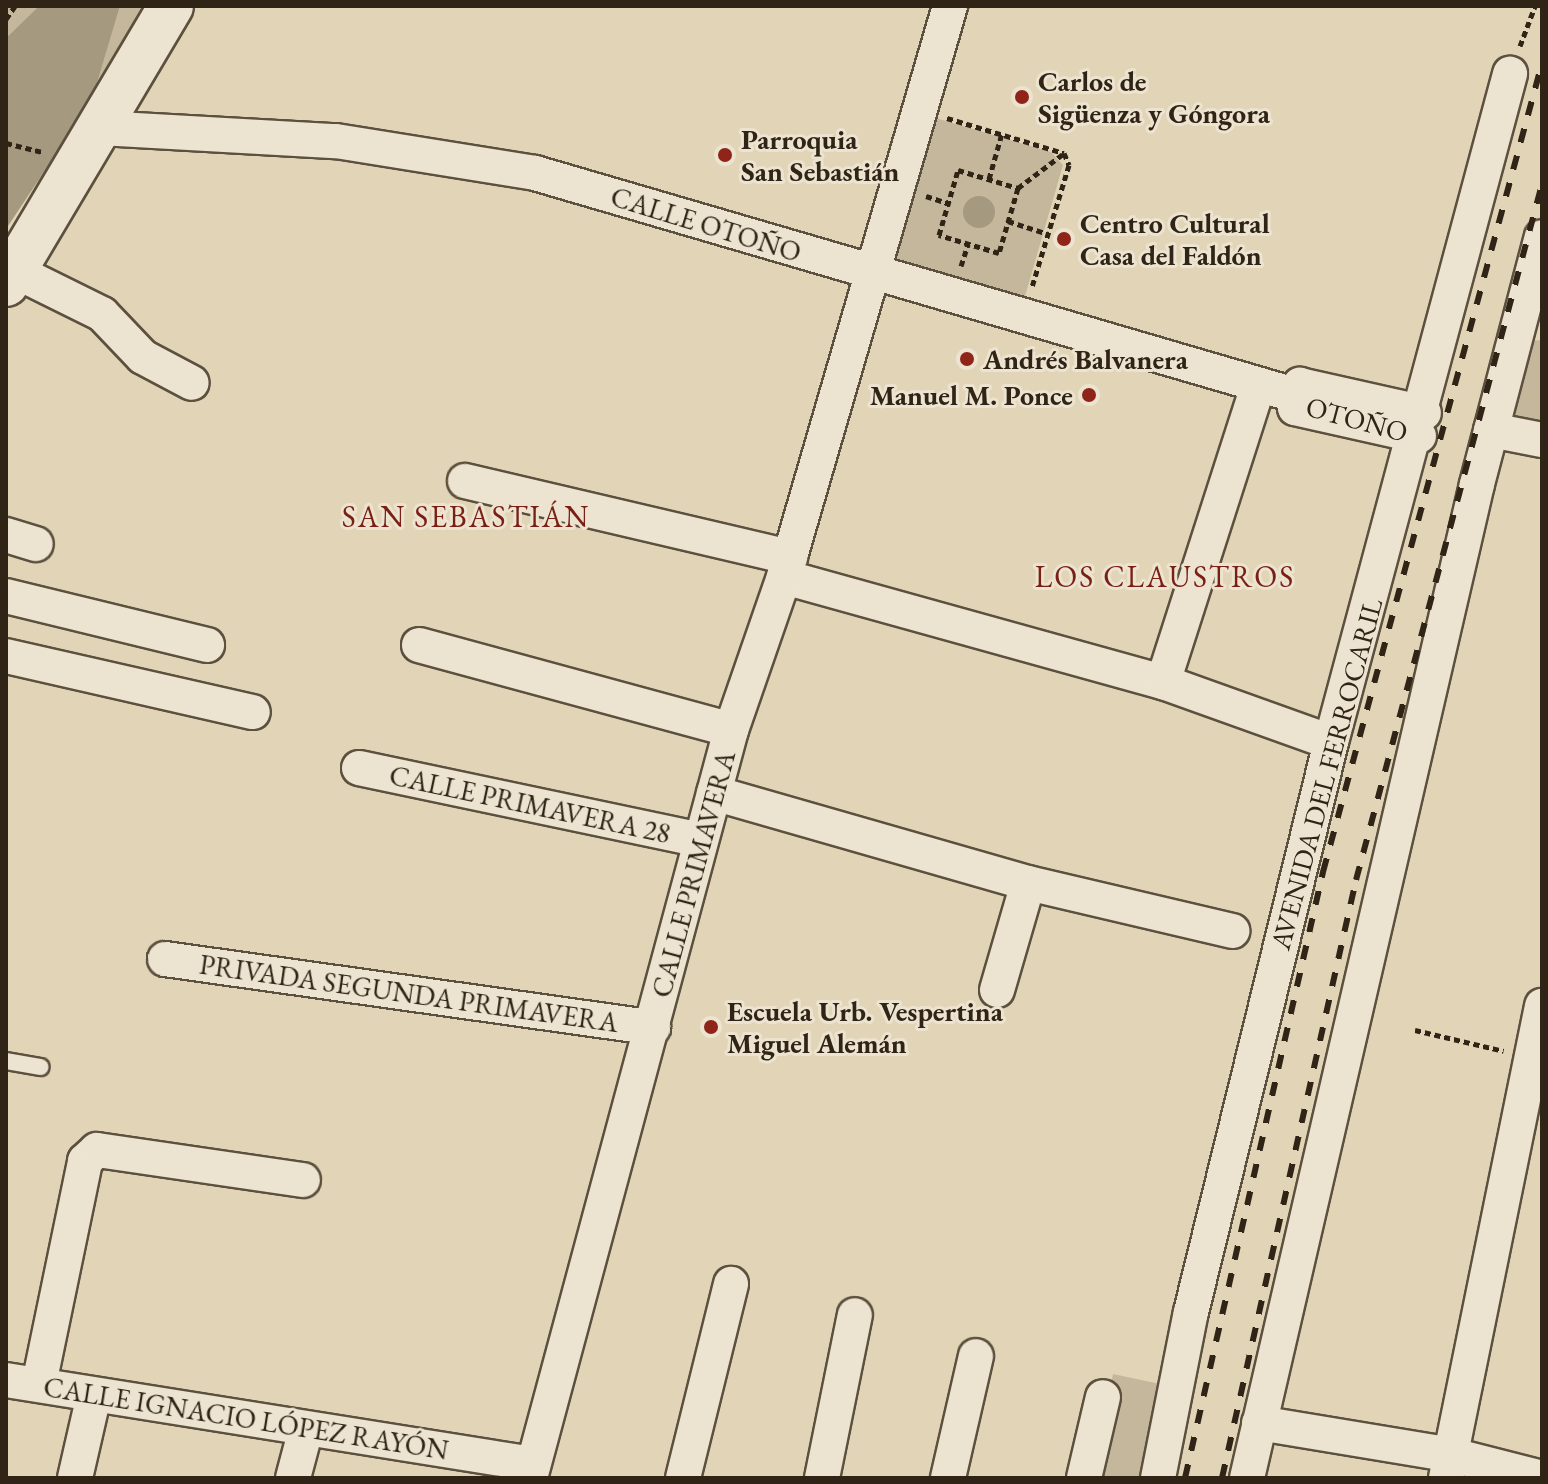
<!DOCTYPE html>
<meta charset="utf-8">
<style>
body{margin:0}
#map{position:relative;width:1548px;height:1484px;overflow:hidden;background:#e2d5b7;font-family:"EB Garamond",serif}
div>[style]{position:absolute}
.green>*{inset:0;background:#c4b79c;transform-origin:0 0}
.water>*{inset:0;background:#a59980}
.round{border-radius:50%}
.path>*{height:5px;margin-top:-2.5px;transform-origin:0;background:repeating-linear-gradient(90deg,#302416 0 6px,transparent 0 10px)}
.roads{filter:drop-shadow(2px 0 #5c503e) drop-shadow(-2px 0 #5c503e) drop-shadow(0 2px #5c503e) drop-shadow(0 -2px #5c503e)}
.lane>*{height:16px;margin:-8px;padding:0 8px;transform-origin:8px;border-radius:8px;background:#ece4d0}
.street>*{height:34px;margin:-17px;padding:0 17px;transform-origin:17px;border-radius:17px;background:#ece4d0}
.secondary>*{height:44px;margin:-22px;padding:0 22px;transform-origin:22px;border-radius:22px;background:#ece4d0}
.rail>*{height:6px;margin-top:-3px;transform-origin:0;background:repeating-linear-gradient(90deg,#302416 0 14px,transparent 0 28px)}
.dots>*{width:22px;height:22px;translate:-50% -50%;box-sizing:border-box;border:4px solid #ece4d0;border-radius:50%}
span{translate:-50% -50%;white-space:nowrap;text-align:center;line-height:1.15;-webkit-text-stroke:6px #ece4d0;paint-order:stroke}
.poi-label{font-size:28px;color:#302416;font-weight:700}
.left{translate:0 -50%;text-align:left}
.right{translate:-100% -50%;text-align:right}
.street-label{font-size:28px;color:#302416}
.neighbourhood-label{font-size:30px;color:#7a1f14;letter-spacing:2px}
.frame{position:absolute;inset:0;border:8px solid #302416;pointer-events:none}
</style>
<div id="map">
<div class="green">
<div style="clip-path:polygon(6px 6px,39px 6px,6px 38px)"></div>
<div style="clip-path:polygon(120px 6px,171px 6px,92px 100px)"></div>
<div style="clip-path:polygon(922px 114px,1051px 152px,1063px 165px,1021px 310px,877px 268px)"></div>
<div style="clip-path:polygon(1542px 340px,1542px 428px,1503px 422px,1528px 341px)"></div>
<div style="left:1113px;top:1374px;width:60px;height:107px;rotate:12deg"></div>
</div>
<div class="water">
<div style="clip-path:polygon(39px 6px,120px 6px,92px 100px,6px 229px,6px 38px)"></div>
<div class="round" style="left:963px;top:196px;width:32px;height:32px"></div>
</div>
<div class="path">
<div style="left:6px;top:19px;width:16px;rotate:-55deg"></div>
<div style="left:1520px;top:46px;width:43px;rotate:-69.4deg"></div>
<div style="left:947px;top:118px;width:122px;rotate:16.7deg"></div>
<div style="left:1064px;top:153px;width:13px;rotate:67deg"></div>
<div style="left:1069px;top:165px;width:127px;rotate:106.9deg"></div>
<div style="left:6px;top:143px;width:38px;rotate:14deg"></div>
<div style="left:958px;top:170px;width:63px;rotate:16.7deg"></div>
<div style="left:1018px;top:188px;width:68px;rotate:106.3deg"></div>
<div style="left:999px;top:253px;width:63px;rotate:-163.3deg"></div>
<div style="left:939px;top:235px;width:68px;rotate:-73.7deg"></div>
<div style="left:989px;top:179px;width:48px;rotate:-74.2deg"></div>
<div style="left:1018px;top:188px;width:56px;rotate:-37.1deg"></div>
<div style="left:926px;top:196px;width:23px;rotate:18deg"></div>
<div style="left:1008px;top:221px;width:42px;rotate:18deg"></div>
<div style="left:961px;top:266px;width:23px;rotate:-72deg"></div>
<div style="left:1415px;top:1030px;width:91px;rotate:13.3deg"></div>
</div>
<div class="roads">
<div class="lane">
<div style="left:6px;top:1061px;width:35px;rotate:10deg"></div>
</div>
<div class="street">
<div style="left:100px;top:128px;width:236px;rotate:3.2deg"></div>
<div style="left:336px;top:141px;width:202px;rotate:9.1deg"></div>
<div style="left:535px;top:173px;width:795px;rotate:16.29deg"></div>
<div style="left:15px;top:271px;width:97px;rotate:26.3deg"></div>
<div style="left:102px;top:314px;width:59px;rotate:46.4deg"></div>
<div style="left:143px;top:357px;width:55px;rotate:28deg"></div>
<div style="left:1491px;top:430px;width:52px;rotate:11.1deg"></div>
<div style="left:1419px;top:436px;width:127px;rotate:-167.3deg"></div>
<div style="left:1295px;top:408px;width:24px;rotate:-78deg"></div>
<div style="left:1300px;top:385px;width:127px;rotate:12.7deg"></div>
<div style="left:465px;top:481px;width:334px;rotate:13.2deg"></div>
<div style="left:6px;top:535px;width:31px;rotate:17deg"></div>
<div style="left:784px;top:577px;width:393px;rotate:15.5deg"></div>
<div style="left:1163px;top:682px;width:178px;rotate:19.7deg"></div>
<div style="left:6px;top:596px;width:207px;rotate:13.7deg"></div>
<div style="left:419px;top:645px;width:323px;rotate:15.2deg"></div>
<div style="left:6px;top:656px;width:253px;rotate:12.8deg"></div>
<div style="left:1163px;top:682px;width:311px;rotate:-72.2deg"></div>
<div style="left:359px;top:768px;width:349px;rotate:11.9deg"></div>
<div style="left:714px;top:793px;width:327px;rotate:16deg"></div>
<div style="left:1028px;top:883px;width:210px;rotate:13.2deg"></div>
<div style="left:165px;top:959px;width:493px;rotate:8deg"></div>
<div style="left:997px;top:990px;width:111px;rotate:-73.8deg"></div>
<div style="left:6px;top:1380px;width:534px;rotate:9.06deg"></div>
<div style="left:39px;top:1384px;width:228px;rotate:-78.3deg"></div>
<div style="left:85px;top:1161px;width:16px;rotate:-43deg"></div>
<div style="left:97px;top:1150px;width:208px;rotate:8.3deg"></div>
<div style="left:1259px;top:1423px;width:196px;rotate:9.4deg"></div>
<div style="left:1452px;top:1455px;width:93px;rotate:14.3deg"></div>
<div style="left:75px;top:1478px;width:85px;rotate:-77.1deg"></div>
<div style="left:293px;top:1478px;width:51px;rotate:-75.1deg"></div>
<div style="left:530px;top:1478px;width:775px;rotate:-74.96deg"></div>
<div style="left:731px;top:730px;width:162px;rotate:-70.9deg"></div>
<div style="left:784px;top:577px;width:595px;rotate:-73.79deg"></div>
<div style="left:683px;top:1478px;width:200px;rotate:-76.1deg"></div>
<div style="left:822px;top:1478px;width:166px;rotate:-78.6deg"></div>
<div style="left:948px;top:1478px;width:125px;rotate:-77.1deg"></div>
<div style="left:1084px;top:1478px;width:83px;rotate:-76.8deg"></div>
<div style="left:1158px;top:1478px;width:169px;rotate:-78.8deg"></div>
<div style="left:1191px;top:1312px;width:587px;rotate:-76.2deg"></div>
<div style="left:1331px;top:742px;width:692px;rotate:-75deg"></div>
<div style="left:1247px;top:1478px;width:1020px;rotate:-76.97deg"></div>
<div style="left:1477px;top:484px;width:255px;rotate:-75.3deg"></div>
<div style="left:1446px;top:1478px;width:482px;rotate:-78.5deg"></div>
</div>
<div class="secondary">
<div style="left:6px;top:284px;width:323px;rotate:-59.3deg"></div>
</div>
</div>
<div class="rail">
<div style="left:1185px;top:1478px;width:622px;rotate:-77.17deg"></div>
<div style="left:1323px;top:872px;width:838px;rotate:-74.85deg"></div>
<div style="left:1222px;top:1478px;width:613px;rotate:-77.37deg"></div>
<div style="left:1356px;top:880px;width:720px;rotate:-75.04deg"></div>
</div>
<div class="dots">
<div style="left:1022px;top:97px;background:#8f2418"></div>
<div style="left:725px;top:155px;background:#8f2418"></div>
<div style="left:1064px;top:239px;background:#8f2418"></div>
<div style="left:967px;top:359px;background:#8f2418"></div>
<div style="left:1089px;top:395px;background:#8f2418"></div>
<div style="left:711px;top:1027px;background:#8f2418"></div>
</div>
<div class="poi-label">
<span class="left" style="left:1038px;top:97px">Carlos de<br>Sigüenza y Góngora</span>
<span class="left" style="left:741px;top:155px">Parroquia<br>San Sebastián</span>
<span class="left" style="left:1080px;top:239px">Centro Cultural<br>Casa del Faldón</span>
<span class="left" style="left:983px;top:359px">Andrés Balvanera</span>
<span class="right" style="left:1073px;top:395px">Manuel M. Ponce</span>
<span class="left" style="left:727px;top:1027px">Escuela Urb. Vespertina<br>Miguel Alemán</span>
</div>
<div class="street-label">
<span style="left:706px;top:224px;rotate:17deg">CALLE OTOÑO</span>
<span style="left:1357px;top:419px;rotate:15deg">OTOÑO</span>
<span style="left:1326px;top:774px;rotate:-75deg">AVENIDA DEL FERROCARIL</span>
<span style="left:530px;top:804px;rotate:12deg">CALLE PRIMAVERA 28</span>
<span style="left:693px;top:874px;rotate:-75deg">CALLE PRIMAVERA</span>
<span style="left:409px;top:993px;rotate:8deg">PRIVADA SEGUNDA PRIMAVERA</span>
<span style="left:246px;top:1418px;rotate:9deg">CALLE IGNACIO LÓPEZ RAYÓN</span>
</div>
<div class="neighbourhood-label">
<span style="left:466px;top:517px">SAN SEBASTIÁN</span>
<span style="left:1165px;top:577px">LOS CLAUSTROS</span>
</div>
<div class="frame"></div>
</div>
